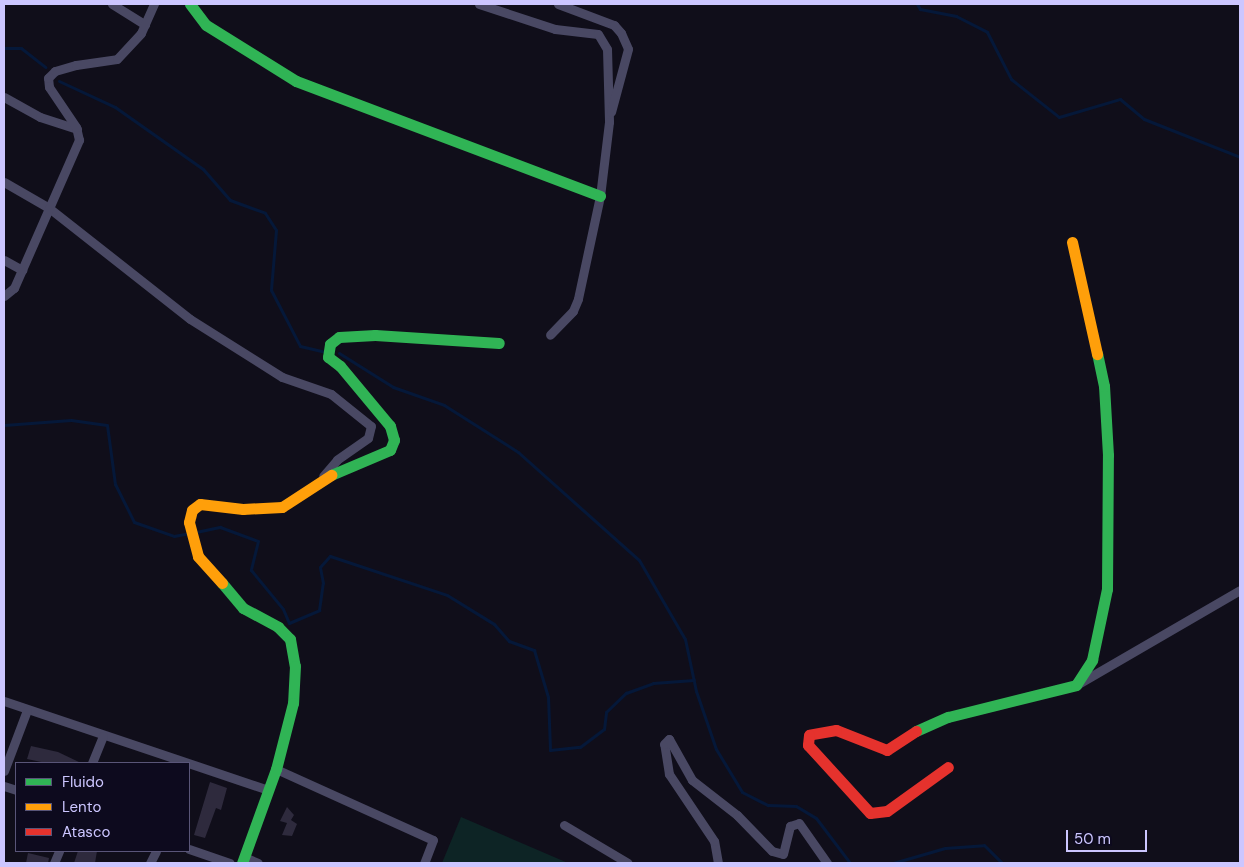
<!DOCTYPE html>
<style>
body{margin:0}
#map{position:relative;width:1244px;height:867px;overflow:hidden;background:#100e1a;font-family:"DM Sans",sans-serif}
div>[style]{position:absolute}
.green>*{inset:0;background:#0d2425}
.stream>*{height:3px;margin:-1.5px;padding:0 1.5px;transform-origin:1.5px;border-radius:1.5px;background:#051839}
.building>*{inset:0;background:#2e2a3d}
.street>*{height:9px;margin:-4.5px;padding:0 4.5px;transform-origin:4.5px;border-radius:4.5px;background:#494863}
.fast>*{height:11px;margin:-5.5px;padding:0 5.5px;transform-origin:5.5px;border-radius:5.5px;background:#30b455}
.slow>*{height:11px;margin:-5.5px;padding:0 5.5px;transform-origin:5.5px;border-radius:5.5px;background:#ff9f0a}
.jam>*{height:11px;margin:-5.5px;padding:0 5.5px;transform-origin:5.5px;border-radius:5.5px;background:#e5322d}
span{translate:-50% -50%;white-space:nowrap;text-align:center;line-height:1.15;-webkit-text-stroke:4.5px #0d0a1e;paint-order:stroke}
.frame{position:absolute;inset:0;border:5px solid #ccc6ff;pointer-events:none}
.legend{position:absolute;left:15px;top:762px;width:175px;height:90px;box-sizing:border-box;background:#0d0a1e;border:1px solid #595578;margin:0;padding:6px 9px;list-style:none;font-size:15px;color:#ccc6ff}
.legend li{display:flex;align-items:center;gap:10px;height:25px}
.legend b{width:25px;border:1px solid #595578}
.scale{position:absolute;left:1066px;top:830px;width:81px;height:22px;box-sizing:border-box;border:2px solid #ccc6ff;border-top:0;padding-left:6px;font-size:15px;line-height:18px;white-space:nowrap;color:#ccc6ff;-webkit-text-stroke:4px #0d0a1e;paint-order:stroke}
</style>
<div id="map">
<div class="green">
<div style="clip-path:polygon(461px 817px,568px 863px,442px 863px)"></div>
</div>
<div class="stream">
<div style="left:917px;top:4px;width:6px;rotate:59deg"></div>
<div style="left:920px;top:9px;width:37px;rotate:11deg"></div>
<div style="left:956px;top:16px;width:35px;rotate:27deg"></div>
<div style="left:987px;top:32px;width:53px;rotate:62.9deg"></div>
<div style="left:1011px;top:79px;width:61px;rotate:38.4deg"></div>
<div style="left:1059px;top:117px;width:64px;rotate:-16.4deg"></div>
<div style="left:1120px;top:99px;width:31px;rotate:40deg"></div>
<div style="left:1144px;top:119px;width:103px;rotate:21.6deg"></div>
<div style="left:4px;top:48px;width:17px"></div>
<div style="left:21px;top:48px;width:31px;rotate:38deg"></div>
<div style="left:59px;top:81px;width:62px;rotate:24.9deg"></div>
<div style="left:115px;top:107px;width:108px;rotate:35.2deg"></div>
<div style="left:203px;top:169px;width:41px;rotate:48.9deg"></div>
<div style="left:230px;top:200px;width:37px;rotate:20deg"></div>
<div style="left:265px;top:213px;width:20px;rotate:57deg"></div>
<div style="left:276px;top:230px;width:60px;rotate:94.8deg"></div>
<div style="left:271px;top:290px;width:63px;rotate:62.6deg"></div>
<div style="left:300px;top:346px;width:23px;rotate:13deg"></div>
<div style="left:339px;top:353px;width:64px;rotate:32.2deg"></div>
<div style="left:393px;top:387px;width:54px;rotate:19.4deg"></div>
<div style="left:444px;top:405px;width:88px;rotate:32.4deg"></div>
<div style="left:518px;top:452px;width:162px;rotate:41.8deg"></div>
<div style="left:639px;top:560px;width:91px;rotate:59.8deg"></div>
<div style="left:685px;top:639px;width:53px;rotate:78.1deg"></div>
<div style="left:696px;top:691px;width:61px;rotate:71deg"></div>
<div style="left:716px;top:749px;width:50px;rotate:58.8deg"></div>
<div style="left:742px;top:792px;width:29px;rotate:27deg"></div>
<div style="left:768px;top:805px;width:28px;rotate:2deg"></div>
<div style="left:796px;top:806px;width:23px;rotate:31deg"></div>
<div style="left:816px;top:818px;width:56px;rotate:52.9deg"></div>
<div style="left:4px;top:425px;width:67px;rotate:-4.3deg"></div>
<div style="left:71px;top:420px;width:36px;rotate:8deg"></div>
<div style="left:107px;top:425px;width:60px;rotate:82.3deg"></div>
<div style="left:115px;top:484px;width:42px;rotate:63.4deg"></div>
<div style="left:134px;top:522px;width:42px;rotate:19.3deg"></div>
<div style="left:174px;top:536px;width:16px;rotate:-11deg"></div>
<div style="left:196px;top:532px;width:25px;rotate:-12deg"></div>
<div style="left:220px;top:527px;width:40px;rotate:20.2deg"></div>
<div style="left:258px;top:541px;width:30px;rotate:104deg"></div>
<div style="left:251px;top:570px;width:50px;rotate:50.6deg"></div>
<div style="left:283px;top:609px;width:15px;rotate:67deg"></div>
<div style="left:289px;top:623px;width:33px;rotate:-23deg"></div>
<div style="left:319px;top:610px;width:27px;rotate:-82deg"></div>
<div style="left:323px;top:583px;width:16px;rotate:-101deg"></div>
<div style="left:320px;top:567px;width:15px;rotate:-48deg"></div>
<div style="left:330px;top:556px;width:123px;rotate:18.4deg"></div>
<div style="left:447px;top:595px;width:55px;rotate:31.7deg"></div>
<div style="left:494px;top:624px;width:23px;rotate:49deg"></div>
<div style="left:509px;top:641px;width:27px;rotate:20deg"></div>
<div style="left:534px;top:650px;width:49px;rotate:73.4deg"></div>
<div style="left:548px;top:697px;width:53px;rotate:87.8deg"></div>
<div style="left:550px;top:750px;width:30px;rotate:-6deg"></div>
<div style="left:580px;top:747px;width:30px;rotate:-37deg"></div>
<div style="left:604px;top:729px;width:17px;rotate:-83deg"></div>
<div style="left:606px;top:712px;width:28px;rotate:-44deg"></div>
<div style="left:626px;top:693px;width:29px;rotate:-20deg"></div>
<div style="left:653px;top:683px;width:41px;rotate:-4.2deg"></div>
<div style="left:893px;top:863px;width:54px;rotate:-16.1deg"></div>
<div style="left:945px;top:848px;width:39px;rotate:-4deg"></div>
<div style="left:984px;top:845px;width:25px;rotate:45deg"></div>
</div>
<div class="building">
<div style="clip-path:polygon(31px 746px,58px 752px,81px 763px,46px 763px,27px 759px)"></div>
<div style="clip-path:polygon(210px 782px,227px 788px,221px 810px,216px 808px,205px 838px,194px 835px)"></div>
<div style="clip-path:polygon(287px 807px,294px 815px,291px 820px,297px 824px,292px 836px,282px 835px,287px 823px,280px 821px)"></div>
<div style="clip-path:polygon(78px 851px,97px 851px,95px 863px,74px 863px)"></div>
<div style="clip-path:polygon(28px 853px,49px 858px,48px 863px,26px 863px)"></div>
</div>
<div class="street">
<div style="left:112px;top:4px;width:39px;rotate:32deg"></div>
<div style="left:479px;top:4px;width:80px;rotate:18.2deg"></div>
<div style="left:555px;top:29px;width:43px;rotate:6.6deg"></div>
<div style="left:598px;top:34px;width:17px;rotate:59deg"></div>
<div style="left:607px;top:49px;width:73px;rotate:88.4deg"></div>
<div style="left:609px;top:122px;width:75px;rotate:96.9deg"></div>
<div style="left:600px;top:196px;width:105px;rotate:102.1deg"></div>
<div style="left:578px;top:299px;width:13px;rotate:113deg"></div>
<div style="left:573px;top:311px;width:33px;rotate:134deg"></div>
<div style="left:558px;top:4px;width:60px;rotate:20.6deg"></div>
<div style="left:614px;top:25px;width:11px;rotate:49deg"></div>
<div style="left:621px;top:33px;width:17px;rotate:66deg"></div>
<div style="left:628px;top:49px;width:65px;rotate:105.1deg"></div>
<div style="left:4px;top:97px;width:41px;rotate:29.1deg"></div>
<div style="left:40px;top:117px;width:39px;rotate:18deg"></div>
<div style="left:4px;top:182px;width:52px;rotate:30deg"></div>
<div style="left:49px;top:208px;width:179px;rotate:38.2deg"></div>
<div style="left:190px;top:319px;width:109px;rotate:32.2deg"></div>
<div style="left:282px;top:377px;width:52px;rotate:19.1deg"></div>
<div style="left:331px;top:394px;width:51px;rotate:38.7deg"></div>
<div style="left:371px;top:426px;width:12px;rotate:104deg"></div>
<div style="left:368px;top:438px;width:38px;rotate:145deg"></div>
<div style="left:337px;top:460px;width:21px;rotate:131deg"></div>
<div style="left:4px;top:260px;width:21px;rotate:29deg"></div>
<div style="left:4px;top:296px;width:13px;rotate:-39deg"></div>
<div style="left:14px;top:288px;width:162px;rotate:-66.3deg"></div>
<div style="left:79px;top:140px;width:13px;rotate:-103deg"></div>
<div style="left:76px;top:127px;width:48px;rotate:-124deg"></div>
<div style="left:49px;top:87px;width:9px;rotate:-96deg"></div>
<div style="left:48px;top:78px;width:10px;rotate:-45deg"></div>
<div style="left:55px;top:71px;width:22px;rotate:-16deg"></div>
<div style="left:76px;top:65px;width:41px;rotate:-8.3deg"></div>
<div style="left:117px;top:59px;width:35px;rotate:-47deg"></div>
<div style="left:141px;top:33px;width:32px;rotate:-66deg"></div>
<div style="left:1078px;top:684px;width:187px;rotate:-30.1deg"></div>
<div style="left:4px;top:701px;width:279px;rotate:18.6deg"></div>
<div style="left:92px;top:763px;width:29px;rotate:-68deg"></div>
<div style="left:276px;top:769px;width:172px;rotate:24.3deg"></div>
<div style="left:433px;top:840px;width:25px;rotate:111deg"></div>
<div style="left:4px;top:771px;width:65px;rotate:-69.3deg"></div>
<div style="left:4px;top:786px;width:13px;rotate:18deg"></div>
<div style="left:564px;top:825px;width:74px;rotate:30.7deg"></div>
<div style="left:189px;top:849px;width:43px;rotate:18.9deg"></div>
<div style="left:244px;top:857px;width:15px;rotate:23deg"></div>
<div style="left:54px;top:863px;width:13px;rotate:-67deg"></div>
<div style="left:150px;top:863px;width:13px;rotate:-63deg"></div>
<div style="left:718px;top:863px;width:22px;rotate:-100deg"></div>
<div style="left:714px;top:841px;width:81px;rotate:-123.9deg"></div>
<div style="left:669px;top:774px;width:30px;rotate:-99deg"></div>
<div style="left:664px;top:744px;width:7px;rotate:-45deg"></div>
<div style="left:669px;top:739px;width:47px;rotate:60.7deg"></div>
<div style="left:692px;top:780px;width:57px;rotate:37.9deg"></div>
<div style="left:737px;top:815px;width:50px;rotate:45.8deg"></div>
<div style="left:772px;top:851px;width:11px;rotate:15deg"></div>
<div style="left:783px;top:854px;width:29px;rotate:-76deg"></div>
<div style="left:790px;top:826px;width:9px;rotate:-18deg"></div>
<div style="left:799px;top:823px;width:49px;rotate:55deg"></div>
</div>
<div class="fast">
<div style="left:190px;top:4px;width:26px;rotate:53deg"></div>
<div style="left:206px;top:25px;width:106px;rotate:31.9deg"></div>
<div style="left:296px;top:81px;width:325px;rotate:20.7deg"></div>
<div style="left:331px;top:475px;width:64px;rotate:-23deg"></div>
<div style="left:390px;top:450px;width:11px;rotate:-68deg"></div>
<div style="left:394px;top:440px;width:15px;rotate:-106deg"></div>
<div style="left:390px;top:426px;width:78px;rotate:-129.8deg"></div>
<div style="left:340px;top:366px;width:15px;rotate:-143deg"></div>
<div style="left:328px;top:357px;width:13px;rotate:-81deg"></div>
<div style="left:330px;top:344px;width:11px;rotate:-38deg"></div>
<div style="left:339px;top:337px;width:36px;rotate:-3deg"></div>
<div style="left:375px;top:335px;width:124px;rotate:3.7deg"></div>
<div style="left:222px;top:583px;width:33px;rotate:50deg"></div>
<div style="left:243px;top:608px;width:40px;rotate:28deg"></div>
<div style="left:278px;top:627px;width:17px;rotate:45deg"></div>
<div style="left:290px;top:639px;width:27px;rotate:80deg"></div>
<div style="left:295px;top:666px;width:37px;rotate:93deg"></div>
<div style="left:293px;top:703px;width:68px;rotate:104.4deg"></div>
<div style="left:276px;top:769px;width:100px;rotate:109.9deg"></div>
<div style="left:916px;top:731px;width:35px;rotate:-24deg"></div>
<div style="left:948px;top:717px;width:132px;rotate:-14deg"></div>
<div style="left:1076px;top:685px;width:30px;rotate:-57deg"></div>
<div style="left:1092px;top:660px;width:73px;rotate:-78.1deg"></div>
<div style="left:1107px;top:589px;width:134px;rotate:-89.6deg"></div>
<div style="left:1108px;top:455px;width:69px;rotate:-93.3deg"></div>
<div style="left:1104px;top:386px;width:33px;rotate:-102deg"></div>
</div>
<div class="slow">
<div style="left:1072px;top:242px;width:115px;rotate:77.4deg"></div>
<div style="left:222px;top:583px;width:36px;rotate:-132deg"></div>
<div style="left:198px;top:556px;width:35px;rotate:-105deg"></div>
<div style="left:189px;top:522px;width:12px;rotate:-76deg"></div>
<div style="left:192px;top:510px;width:10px;rotate:-37deg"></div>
<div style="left:200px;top:504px;width:43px;rotate:6.6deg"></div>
<div style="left:243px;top:509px;width:39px;rotate:-3deg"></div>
<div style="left:282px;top:507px;width:59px;rotate:-33.1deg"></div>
</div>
<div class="jam">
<div style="left:916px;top:731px;width:35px;rotate:147deg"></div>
<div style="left:887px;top:750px;width:55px;rotate:-158.6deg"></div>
<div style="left:836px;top:730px;width:27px;rotate:170deg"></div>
<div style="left:809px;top:735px;width:10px;rotate:96deg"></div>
<div style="left:808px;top:745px;width:92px;rotate:47.6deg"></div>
<div style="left:870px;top:813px;width:17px;rotate:-7deg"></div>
<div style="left:887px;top:811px;width:75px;rotate:-35.8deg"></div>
</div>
<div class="frame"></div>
<ul class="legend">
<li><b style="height:6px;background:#30b455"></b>Fluido</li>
<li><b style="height:6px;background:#ff9f0a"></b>Lento</li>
<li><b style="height:6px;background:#e5322d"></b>Atasco</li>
</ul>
<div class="scale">50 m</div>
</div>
